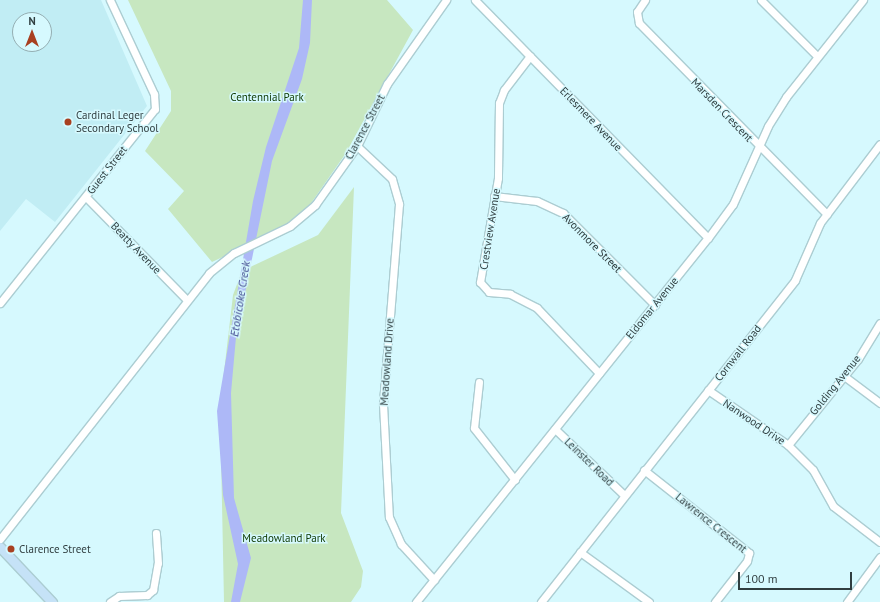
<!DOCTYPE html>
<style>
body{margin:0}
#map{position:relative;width:880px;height:602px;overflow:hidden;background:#d6f9fe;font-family:"PT Sans",sans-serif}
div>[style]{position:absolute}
.built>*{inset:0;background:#c1edf4}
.green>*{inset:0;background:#c7e7c0}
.water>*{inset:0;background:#adb8f7}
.roads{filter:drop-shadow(1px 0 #accdd2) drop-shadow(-1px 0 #accdd2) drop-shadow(0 1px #accdd2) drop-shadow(0 -1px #accdd2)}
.minor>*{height:7px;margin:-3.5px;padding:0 3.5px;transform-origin:3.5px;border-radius:3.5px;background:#fff}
.major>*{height:9px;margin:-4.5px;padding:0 4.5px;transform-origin:4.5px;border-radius:4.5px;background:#c5e2f7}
.dots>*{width:11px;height:11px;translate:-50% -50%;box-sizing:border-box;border:2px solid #d6f9fe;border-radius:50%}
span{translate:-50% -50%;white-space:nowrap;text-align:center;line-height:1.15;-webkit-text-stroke:3px #d6f9fe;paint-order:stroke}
.park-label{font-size:11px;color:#0e3900}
.street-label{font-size:11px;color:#303e40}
.poi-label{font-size:11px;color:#303e40}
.left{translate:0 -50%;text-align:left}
.water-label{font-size:12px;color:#3d448d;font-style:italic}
.north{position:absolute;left:12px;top:12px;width:40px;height:40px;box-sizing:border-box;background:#d6f9fe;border:1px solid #94aeb2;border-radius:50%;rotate:0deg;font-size:11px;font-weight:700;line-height:16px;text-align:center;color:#303e40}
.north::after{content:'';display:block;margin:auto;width:14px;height:18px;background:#a84021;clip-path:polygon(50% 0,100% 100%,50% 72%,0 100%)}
.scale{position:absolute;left:738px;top:572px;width:114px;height:18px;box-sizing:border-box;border:2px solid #303e40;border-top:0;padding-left:5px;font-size:12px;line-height:14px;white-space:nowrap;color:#303e40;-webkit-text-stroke:3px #d6f9fe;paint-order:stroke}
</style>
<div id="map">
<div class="built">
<div style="clip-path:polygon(evenodd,0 0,101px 0,147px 106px,55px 222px,26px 199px,0 231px,0 0,20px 20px,44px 20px,44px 44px,20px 44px,20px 20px)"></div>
</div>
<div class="green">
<div style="clip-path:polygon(128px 0,387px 0,413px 30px,346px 153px,307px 209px,276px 232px,212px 262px,168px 209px,184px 191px,145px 151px,171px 111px,171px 91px)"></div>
<div style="clip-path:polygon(354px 187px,341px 513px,363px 571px,361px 587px,351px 602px,224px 602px,220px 406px,233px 295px,242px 271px,318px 235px)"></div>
</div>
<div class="water">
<div style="clip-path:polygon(303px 0,312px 0,310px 43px,302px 79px,272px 161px,236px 337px,231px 393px,234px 498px,251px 558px,240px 602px,231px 602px,238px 564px,223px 495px,217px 411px,253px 201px,266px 147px,299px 48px)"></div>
</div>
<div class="roads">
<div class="minor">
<div style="left:475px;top:0;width:333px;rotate:45.6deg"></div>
<div style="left:645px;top:0;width:14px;rotate:124deg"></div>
<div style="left:637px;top:12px;width:11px;rotate:80deg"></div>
<div style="left:639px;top:23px;width:268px;rotate:45.5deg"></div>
<div style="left:761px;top:0;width:79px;rotate:45deg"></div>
<div style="left:530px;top:56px;width:43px;rotate:127.4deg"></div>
<div style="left:504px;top:90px;width:14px;rotate:111deg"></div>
<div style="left:499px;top:103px;width:75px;rotate:90.8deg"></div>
<div style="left:498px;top:178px;width:106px;rotate:99.8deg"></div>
<div style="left:480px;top:282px;width:13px;rotate:48deg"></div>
<div style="left:489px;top:292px;width:21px;rotate:5deg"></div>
<div style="left:510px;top:294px;width:30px;rotate:27deg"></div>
<div style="left:537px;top:308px;width:90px;rotate:46.4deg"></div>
<div style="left:357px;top:146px;width:48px;rotate:43.3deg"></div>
<div style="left:392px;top:179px;width:26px;rotate:74deg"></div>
<div style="left:399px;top:204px;width:201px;rotate:94.6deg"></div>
<div style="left:383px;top:404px;width:113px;rotate:87deg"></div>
<div style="left:389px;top:517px;width:30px;rotate:66deg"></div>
<div style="left:401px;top:544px;width:49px;rotate:47.5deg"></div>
<div style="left:494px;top:196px;width:43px;rotate:6.6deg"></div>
<div style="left:537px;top:201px;width:29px;rotate:25deg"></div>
<div style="left:563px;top:213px;width:130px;rotate:45deg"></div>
<div style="left:86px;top:197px;width:143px;rotate:45.6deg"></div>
<div style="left:0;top:303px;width:248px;rotate:-51.4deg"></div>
<div style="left:155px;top:109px;width:15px;rotate:-94deg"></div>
<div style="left:154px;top:94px;width:104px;rotate:-115.1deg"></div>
<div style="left:844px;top:376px;width:45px;rotate:36.9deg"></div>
<div style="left:479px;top:382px;width:46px;rotate:96.2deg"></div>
<div style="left:474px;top:428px;width:66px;rotate:51.7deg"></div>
<div style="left:708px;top:390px;width:97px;rotate:34.5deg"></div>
<div style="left:788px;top:445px;width:35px;rotate:45deg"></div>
<div style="left:813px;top:470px;width:41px;rotate:60.9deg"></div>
<div style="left:833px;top:506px;width:59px;rotate:37.5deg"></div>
<div style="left:555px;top:429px;width:95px;rotate:43.7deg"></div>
<div style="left:788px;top:445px;width:111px;rotate:-50.9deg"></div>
<div style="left:858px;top:359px;width:42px;rotate:-58.6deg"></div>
<div style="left:644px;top:470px;width:134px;rotate:38.3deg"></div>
<div style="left:749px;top:553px;width:8px;rotate:104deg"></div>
<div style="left:747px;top:561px;width:52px;rotate:128deg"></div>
<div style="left:0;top:539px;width:338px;rotate:-51.8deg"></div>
<div style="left:209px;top:273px;width:32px;rotate:-39deg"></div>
<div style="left:234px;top:253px;width:62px;rotate:-25.7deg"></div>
<div style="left:290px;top:226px;width:33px;rotate:-40deg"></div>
<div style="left:315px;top:205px;width:72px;rotate:-54.6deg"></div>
<div style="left:357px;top:146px;width:69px;rotate:-64.2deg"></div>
<div style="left:387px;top:84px;width:103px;rotate:-54.9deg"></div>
<div style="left:580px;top:552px;width:85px;rotate:35.9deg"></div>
<div style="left:110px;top:602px;width:11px;rotate:-34deg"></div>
<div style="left:119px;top:596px;width:28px;rotate:-2deg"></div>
<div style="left:147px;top:595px;width:8px;rotate:-40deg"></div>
<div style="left:153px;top:590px;width:27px;rotate:-80deg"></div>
<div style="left:158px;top:563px;width:30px;rotate:-94deg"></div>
<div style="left:416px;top:602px;width:467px;rotate:-51.3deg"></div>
<div style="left:708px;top:238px;width:42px;rotate:-53.7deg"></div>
<div style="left:733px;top:204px;width:85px;rotate:-65.8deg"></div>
<div style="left:768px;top:126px;width:34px;rotate:-58deg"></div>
<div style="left:786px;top:97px;width:124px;rotate:-51.6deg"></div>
<div style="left:541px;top:602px;width:410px;rotate:-51.7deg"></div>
<div style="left:795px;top:280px;width:62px;rotate:-66.3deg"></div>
<div style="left:820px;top:223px;width:99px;rotate:-52.8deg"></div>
<div style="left:847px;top:602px;width:56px;rotate:-53.7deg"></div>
</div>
<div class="major">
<div style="left:0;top:547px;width:76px;rotate:46.6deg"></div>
</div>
</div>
<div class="dots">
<div style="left:68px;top:122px;background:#a84021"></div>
<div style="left:11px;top:549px;background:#a84021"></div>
</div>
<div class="park-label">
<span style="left:267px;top:97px">Centennial Park</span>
<span style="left:284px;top:538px">Meadowland Park</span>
</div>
<div class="street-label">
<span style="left:722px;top:110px;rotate:46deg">Marsden Crescent</span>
<span style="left:591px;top:119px;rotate:46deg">Erlesmere Avenue</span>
<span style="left:365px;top:127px;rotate:-62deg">Clarence Street</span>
<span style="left:107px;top:170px;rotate:-52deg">Guest Street</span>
<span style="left:490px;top:229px;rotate:-81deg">Crestview Avenue</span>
<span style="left:592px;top:243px;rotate:45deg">Avonmore Street</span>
<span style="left:136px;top:248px;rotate:46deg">Beatty Avenue</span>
<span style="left:652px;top:308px;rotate:-51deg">Eldomar Avenue</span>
<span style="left:738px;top:353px;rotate:-52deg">Cornwall Road</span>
<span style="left:387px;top:362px;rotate:-86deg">Meadowland Drive</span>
<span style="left:835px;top:385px;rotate:-51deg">Golding Avenue</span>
<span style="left:754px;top:422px;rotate:34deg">Nanwood Drive</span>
<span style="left:589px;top:462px;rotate:44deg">Leinster Road</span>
<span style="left:711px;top:523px;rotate:39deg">Lawrence Crescent</span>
</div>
<div class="poi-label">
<span class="left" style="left:76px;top:122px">Cardinal Leger<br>Secondary School</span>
<span class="left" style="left:19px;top:549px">Clarence Street</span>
</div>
<div class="water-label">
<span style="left:240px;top:299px;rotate:-81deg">Etobicoke Creek</span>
</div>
<div class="north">N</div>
<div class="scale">100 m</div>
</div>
